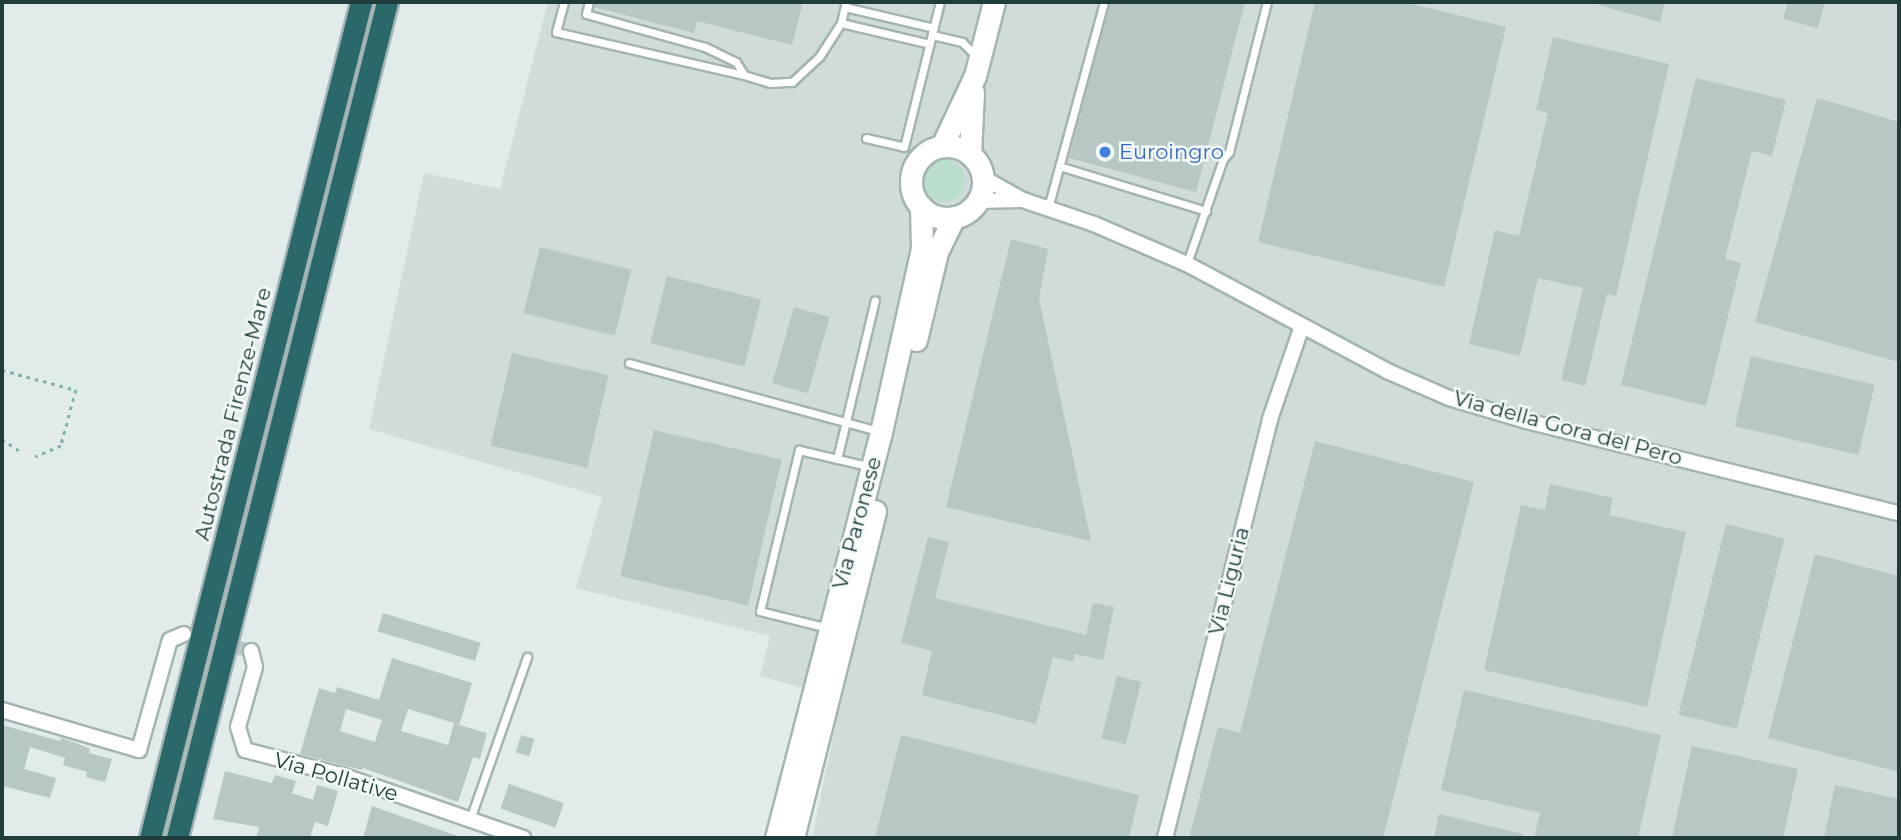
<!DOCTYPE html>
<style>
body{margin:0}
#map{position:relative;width:1901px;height:840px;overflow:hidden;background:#e1ecea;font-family:Montserrat,sans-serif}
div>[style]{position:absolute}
.built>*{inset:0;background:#cfdcd9}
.green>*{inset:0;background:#b9decc}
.round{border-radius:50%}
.building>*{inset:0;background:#b6c7c4;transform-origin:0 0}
.minor-tunnel>*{height:14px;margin-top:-7px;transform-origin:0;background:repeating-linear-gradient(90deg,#bac9c7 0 14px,transparent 0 21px)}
.path>*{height:2.5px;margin-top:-1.25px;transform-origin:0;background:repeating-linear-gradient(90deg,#80b1ad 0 3.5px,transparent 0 8.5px)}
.roads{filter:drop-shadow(2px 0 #a3b4b2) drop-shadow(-2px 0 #a3b4b2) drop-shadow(0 2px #a3b4b2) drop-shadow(0 -2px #a3b4b2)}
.service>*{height:7px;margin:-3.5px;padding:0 3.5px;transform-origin:3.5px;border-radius:3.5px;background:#fff}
.minor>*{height:14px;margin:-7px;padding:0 7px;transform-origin:7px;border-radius:7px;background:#fff}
.secondary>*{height:21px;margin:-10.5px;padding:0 10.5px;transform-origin:10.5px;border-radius:10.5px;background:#fff}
.secondary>.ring{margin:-10.5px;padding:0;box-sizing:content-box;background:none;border:21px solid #fff;border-radius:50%}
.motorway>*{height:21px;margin:-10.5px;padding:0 10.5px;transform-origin:10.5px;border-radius:10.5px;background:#2b686a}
.dots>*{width:19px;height:19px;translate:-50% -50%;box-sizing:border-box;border:4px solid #f1f8f7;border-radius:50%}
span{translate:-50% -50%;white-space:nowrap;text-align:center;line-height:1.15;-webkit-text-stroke:5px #f1f8f7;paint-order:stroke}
.shop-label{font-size:21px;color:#366cbe}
.left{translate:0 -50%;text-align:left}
.street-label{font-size:21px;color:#203d3c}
.frame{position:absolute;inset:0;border:4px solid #203d3c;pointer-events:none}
</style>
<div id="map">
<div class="built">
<div style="clip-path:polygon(548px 2px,1899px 2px,1899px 838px,812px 838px,841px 699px,760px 676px,770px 636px,576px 588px,602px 497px,369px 429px,424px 173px,500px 189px)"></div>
</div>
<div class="green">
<div class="round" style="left:923px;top:160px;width:42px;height:42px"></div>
</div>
<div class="building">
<div style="clip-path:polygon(595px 2px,803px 2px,792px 45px,697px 21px,694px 33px,594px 7px)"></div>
<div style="clip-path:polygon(1110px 2px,1245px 2px,1196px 192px,1069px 158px)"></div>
<div style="clip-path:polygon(1315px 2px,1404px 2px,1506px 27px,1444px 287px,1258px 242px)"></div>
<div style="clip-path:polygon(1598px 2px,1665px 2px,1660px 22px,1598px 5px)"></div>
<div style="clip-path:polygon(1788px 2px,1825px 2px,1818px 28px,1783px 19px)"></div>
<div style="clip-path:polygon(1553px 37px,1669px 64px,1616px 296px,1607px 294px,1585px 386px,1561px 380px,1583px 288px,1538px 278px,1520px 356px,1469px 344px,1495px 230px,1519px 236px,1548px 113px,1536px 110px)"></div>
<div style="clip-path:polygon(1696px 78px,1786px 100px,1772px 156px,1752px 151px,1725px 259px,1741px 263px,1706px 406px,1621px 385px)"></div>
<div style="clip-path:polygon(1817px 98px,1899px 122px,1899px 362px,1755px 322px)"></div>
<div style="clip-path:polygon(1011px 239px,1048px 249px,1039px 299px,1091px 541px,946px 507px)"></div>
<div style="left:540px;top:247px;width:94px;height:68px;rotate:14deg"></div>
<div style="left:667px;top:276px;width:97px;height:69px;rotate:14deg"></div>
<div style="left:794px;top:307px;width:37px;height:79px;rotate:16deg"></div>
<div style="left:512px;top:353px;width:99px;height:95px;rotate:13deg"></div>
<div style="left:1751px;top:356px;width:127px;height:72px;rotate:13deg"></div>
<div style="left:654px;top:430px;width:131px;height:150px;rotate:13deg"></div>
<div style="clip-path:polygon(1315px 441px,1474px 482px,1383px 838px,1189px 838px,1218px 727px,1240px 733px)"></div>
<div style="clip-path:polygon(1550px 484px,1613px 498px,1609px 515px,1686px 532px,1647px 707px,1484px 670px,1521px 505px,1545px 510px)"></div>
<div style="left:1726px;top:524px;width:60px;height:196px;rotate:14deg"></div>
<div style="clip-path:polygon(928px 537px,949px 542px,935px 598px,1086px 635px,1093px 603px,1114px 607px,1103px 660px,1075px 654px,1073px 662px,1053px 657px,1036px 724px,922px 695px,932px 651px,901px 643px)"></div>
<div style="clip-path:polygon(1815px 554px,1899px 576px,1899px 772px,1768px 738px)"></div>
<div style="left:383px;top:613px;width:102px;height:19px;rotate:17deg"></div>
<div style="clip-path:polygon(evenodd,392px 658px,472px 683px,459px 725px,487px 733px,480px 759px,473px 757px,458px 802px,363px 768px,362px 770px,300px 754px,319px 688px,335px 693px,337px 687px,379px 700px,392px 658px,346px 709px,382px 720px,375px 742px,340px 731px,346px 709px,392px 658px,408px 709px,454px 723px,448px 745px,401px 731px,408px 709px)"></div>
<div style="left:1117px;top:676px;width:25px;height:64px;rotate:14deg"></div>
<div style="clip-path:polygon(1464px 690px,1661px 735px,1638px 838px,1534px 838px,1540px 813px,1441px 790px)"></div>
<div style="clip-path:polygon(2px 725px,60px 741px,61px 738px,76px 743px,90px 749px,89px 753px,112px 759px,105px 782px,86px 777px,87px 772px,63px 765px,65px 758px,30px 747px,24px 769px,56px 778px,50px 798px,2px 786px)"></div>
<div style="left:521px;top:735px;width:14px;height:18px;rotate:17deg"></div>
<div style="clip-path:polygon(901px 735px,1139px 795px,1129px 838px,875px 838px)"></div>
<div style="clip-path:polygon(1692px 746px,1798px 769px,1783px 838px,1672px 838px)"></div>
<div style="clip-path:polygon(225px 771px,272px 783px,275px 775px,296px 781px,292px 793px,313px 800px,317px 785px,338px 791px,328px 826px,315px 822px,310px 838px,256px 838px,259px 827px,213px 819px)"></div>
<div style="left:509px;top:784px;width:58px;height:26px;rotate:19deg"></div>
<div style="clip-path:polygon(1835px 785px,1899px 799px,1899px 838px,1824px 838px)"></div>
<div style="clip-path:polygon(372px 806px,460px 837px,460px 838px,363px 838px)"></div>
<div style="clip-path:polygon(1439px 814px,1523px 834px,1522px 838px,1434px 838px)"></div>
</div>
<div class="minor-tunnel">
<div style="left:195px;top:637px;width:58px;rotate:14deg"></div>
</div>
<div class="path">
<div style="left:2px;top:370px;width:77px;rotate:15.1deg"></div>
<div style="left:76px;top:390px;width:58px;rotate:105deg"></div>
<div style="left:61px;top:446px;width:28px;rotate:157deg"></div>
<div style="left:2px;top:439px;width:25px;rotate:34deg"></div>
</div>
<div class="roads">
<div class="service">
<div style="left:564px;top:2px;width:31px;rotate:105deg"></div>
<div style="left:556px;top:32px;width:193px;rotate:12.9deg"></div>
<div style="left:589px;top:2px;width:12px;rotate:104deg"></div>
<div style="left:586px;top:14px;width:123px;rotate:15.5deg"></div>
<div style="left:705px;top:47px;width:34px;rotate:26deg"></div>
<div style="left:736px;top:62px;width:15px;rotate:58deg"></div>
<div style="left:744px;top:75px;width:27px;rotate:17deg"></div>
<div style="left:770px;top:83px;width:22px;rotate:-3deg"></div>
<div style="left:792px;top:82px;width:37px;rotate:-43deg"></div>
<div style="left:819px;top:57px;width:40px;rotate:-57.1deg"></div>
<div style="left:841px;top:23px;width:22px;rotate:-77deg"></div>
<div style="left:845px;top:7px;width:91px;rotate:13.3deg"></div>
<div style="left:841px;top:23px;width:91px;rotate:13.3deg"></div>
<div style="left:932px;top:35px;width:31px;rotate:13deg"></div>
<div style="left:962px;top:42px;width:21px;rotate:45deg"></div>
<div style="left:866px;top:138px;width:39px;rotate:13deg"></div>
<div style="left:904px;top:147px;width:149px;rotate:-76.1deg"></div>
<div style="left:1059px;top:166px;width:154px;rotate:17deg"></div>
<div style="left:1048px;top:208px;width:213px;rotate:-74.8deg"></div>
<div style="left:1187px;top:263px;width:110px;rotate:-70.9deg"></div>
<div style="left:1223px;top:159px;width:9px;rotate:-49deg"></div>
<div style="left:1229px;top:152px;width:155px;rotate:-75.8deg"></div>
<div style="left:629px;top:363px;width:257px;rotate:15.3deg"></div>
<div style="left:837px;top:459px;width:163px;rotate:-76.6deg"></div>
<div style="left:828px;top:628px;width:70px;rotate:-166deg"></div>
<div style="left:760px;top:611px;width:166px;rotate:-76.4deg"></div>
<div style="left:799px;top:450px;width:71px;rotate:13.1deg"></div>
<div style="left:470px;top:819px;width:172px;rotate:-70.6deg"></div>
</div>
<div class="minor">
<div style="left:982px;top:177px;width:47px;rotate:29.3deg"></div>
<div style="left:1023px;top:200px;width:75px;rotate:18.7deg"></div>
<div style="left:1094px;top:224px;width:101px;rotate:23.3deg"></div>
<div style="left:1187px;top:264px;width:227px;rotate:28.1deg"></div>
<div style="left:1387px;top:371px;width:68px;rotate:23.5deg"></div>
<div style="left:1449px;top:398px;width:80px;rotate:16.6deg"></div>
<div style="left:1526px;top:421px;width:384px;rotate:13.9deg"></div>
<div style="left:977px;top:201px;width:44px;rotate:-1.3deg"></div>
<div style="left:251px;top:651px;width:16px;rotate:76deg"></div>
<div style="left:255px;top:667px;width:62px;rotate:105.8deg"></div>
<div style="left:238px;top:727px;width:24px;rotate:73deg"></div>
<div style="left:245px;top:750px;width:99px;rotate:14.6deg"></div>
<div style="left:341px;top:775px;width:193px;rotate:19.1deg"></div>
<div style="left:2px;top:710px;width:143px;rotate:16.3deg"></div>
<div style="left:139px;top:750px;width:114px;rotate:-74.3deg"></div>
<div style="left:170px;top:640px;width:15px;rotate:-23deg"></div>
<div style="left:1165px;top:838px;width:432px;rotate:-75.9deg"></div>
<div style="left:1270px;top:419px;width:98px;rotate:-71deg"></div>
</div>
<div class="secondary">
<div style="left:942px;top:146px;width:77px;rotate:-64.8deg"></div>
<div style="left:975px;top:76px;width:76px;rotate:-75.6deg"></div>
<div class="ring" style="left:911px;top:146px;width:51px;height:51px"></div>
<div style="left:970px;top:154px;width:62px;rotate:-87.2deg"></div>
<div style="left:916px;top:340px;width:90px;rotate:-76.6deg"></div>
<div style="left:937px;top:252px;width:39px;rotate:-64deg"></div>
<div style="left:776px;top:838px;width:419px;rotate:-75.5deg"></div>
<div style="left:881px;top:432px;width:188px;rotate:-77.4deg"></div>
<div style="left:922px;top:249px;width:43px;rotate:-91.3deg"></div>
<div style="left:793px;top:838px;width:337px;rotate:-75.9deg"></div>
</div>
<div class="motorway">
<div style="left:150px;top:838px;width:862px;rotate:-75.83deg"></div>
<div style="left:177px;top:838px;width:862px;rotate:-75.9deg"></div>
</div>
</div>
<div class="dots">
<div style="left:1105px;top:152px;background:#3f7fe0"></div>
</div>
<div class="shop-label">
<span class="left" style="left:1119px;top:152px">Euroingro</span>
</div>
<div class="street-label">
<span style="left:233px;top:414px;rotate:-76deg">Autostrada Firenze-Mare</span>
<span style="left:1568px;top:428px;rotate:15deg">Via della Gora del Pero</span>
<span style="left:857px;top:523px;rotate:-75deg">Via Paronese</span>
<span style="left:1229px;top:581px;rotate:-76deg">Via Liguria</span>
<span style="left:336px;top:777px;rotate:16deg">Via Pollative</span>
</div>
<div class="frame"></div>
</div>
